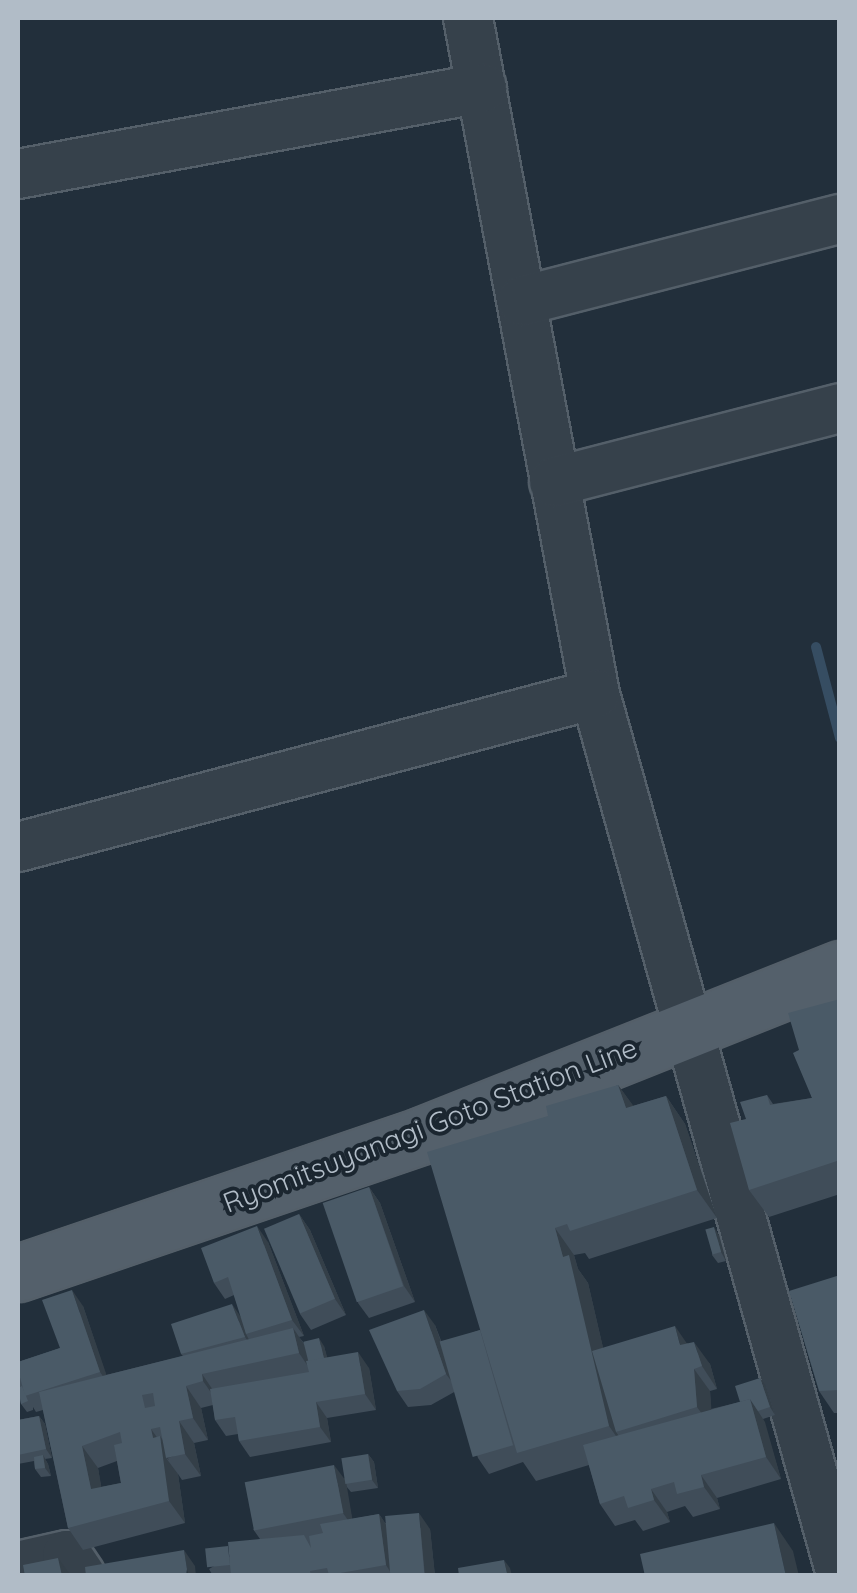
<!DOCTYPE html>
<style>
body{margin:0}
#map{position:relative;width:857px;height:1593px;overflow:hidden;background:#222f3b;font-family:Quicksand,sans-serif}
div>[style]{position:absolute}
.stream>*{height:10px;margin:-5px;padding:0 5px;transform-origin:5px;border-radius:5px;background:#364d62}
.roads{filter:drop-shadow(2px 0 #545f69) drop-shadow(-2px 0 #545f69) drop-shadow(0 2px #545f69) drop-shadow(0 -2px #545f69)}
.minor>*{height:48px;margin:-24px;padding:0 24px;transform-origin:24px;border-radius:24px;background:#36414b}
.major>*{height:55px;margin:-27.5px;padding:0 27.5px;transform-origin:27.5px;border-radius:27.5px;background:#54606b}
.wall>*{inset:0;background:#404d59}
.shaded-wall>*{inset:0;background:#343f48}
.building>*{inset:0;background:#4a5a67;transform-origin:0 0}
span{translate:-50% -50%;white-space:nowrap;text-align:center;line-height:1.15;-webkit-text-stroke:8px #1b2630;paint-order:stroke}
.street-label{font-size:28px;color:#b1bcc7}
.frame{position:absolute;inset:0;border:20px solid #b1bcc7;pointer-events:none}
</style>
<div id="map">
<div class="stream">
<div style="left:816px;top:647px;width:94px;rotate:75.2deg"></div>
</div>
<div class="roads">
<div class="minor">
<div style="left:468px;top:18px;width:688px;rotate:79.36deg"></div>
<div style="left:595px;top:694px;width:911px;rotate:74.39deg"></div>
<div style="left:18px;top:174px;width:472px;rotate:-10.5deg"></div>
<div style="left:522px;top:301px;width:328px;rotate:-14.5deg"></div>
<div style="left:554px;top:482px;width:295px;rotate:-14.5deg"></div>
<div style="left:18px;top:847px;width:597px;rotate:-14.85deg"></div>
<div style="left:18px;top:1566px;width:50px;rotate:-12.7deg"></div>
<div style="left:67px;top:1555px;width:25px;rotate:56deg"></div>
</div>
<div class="major">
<div style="left:18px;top:1273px;width:428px;rotate:-18.8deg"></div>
<div style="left:423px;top:1135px;width:449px;rotate:-21.7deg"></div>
</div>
</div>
<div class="wall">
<div style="clip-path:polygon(840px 999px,840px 1194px,769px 1217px,749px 1190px,746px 1119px,767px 1095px,773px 1104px,812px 1098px,799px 1050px)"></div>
<div style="clip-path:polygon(618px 1085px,633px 1106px,666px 1096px,685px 1124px,717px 1218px,589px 1259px,585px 1253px,574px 1255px,578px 1269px,588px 1283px,603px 1348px,687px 1343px,710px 1364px,717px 1389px,710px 1391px,711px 1409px,740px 1402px,766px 1386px,775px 1415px,763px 1419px,781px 1479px,717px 1498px,720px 1509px,693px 1517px,685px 1506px,667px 1512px,670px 1522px,643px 1531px,635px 1520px,615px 1526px,600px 1504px,589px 1465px,536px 1481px,523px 1462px,489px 1474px,478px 1458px,456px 1391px,431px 1405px,408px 1407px,397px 1391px,435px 1325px,442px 1343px,480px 1330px,548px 1116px)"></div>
<div style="clip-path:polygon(369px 1187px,380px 1203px,415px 1302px,369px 1318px,358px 1303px)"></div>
<div style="clip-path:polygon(299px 1214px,310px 1230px,346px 1315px,311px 1330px,300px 1314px)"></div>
<div style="clip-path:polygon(719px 1235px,726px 1261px,718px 1263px,712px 1255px)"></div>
<div style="clip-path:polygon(evenodd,268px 1242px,304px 1336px,299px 1337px,304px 1343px,324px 1346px,327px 1358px,369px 1368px,376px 1410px,327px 1418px,331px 1442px,250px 1457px,239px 1441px,238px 1434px,226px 1436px,215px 1420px,213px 1405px,201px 1408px,208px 1440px,194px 1443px,201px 1476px,182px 1480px,178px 1474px,185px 1523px,83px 1550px,68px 1528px,43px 1410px,36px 1412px,33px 1407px,33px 1410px,27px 1412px,21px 1404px,18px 1386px,18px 1362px,60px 1348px,83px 1306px,106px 1375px,183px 1356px,181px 1354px,242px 1319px,234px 1295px,225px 1299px,214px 1283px,268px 1242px,117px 1461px,121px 1483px,101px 1487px,98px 1468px,117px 1461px)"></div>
<div style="clip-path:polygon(840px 1275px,840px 1413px,834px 1413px,819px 1391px)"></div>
<div style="clip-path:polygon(39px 1416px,45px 1424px,52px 1458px,45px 1459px,48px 1464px,51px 1476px,41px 1477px,35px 1469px,34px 1461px,18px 1464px,18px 1420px)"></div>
<div style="clip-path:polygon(368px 1454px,374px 1462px,378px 1488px,351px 1492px,346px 1486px,352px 1519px,379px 1514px,385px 1523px,430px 1529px,435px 1576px,213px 1576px,209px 1569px,260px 1539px,253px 1529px,344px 1479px)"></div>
</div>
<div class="shaded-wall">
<div style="clip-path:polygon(618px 1085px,638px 1112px,626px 1108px)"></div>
<div style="clip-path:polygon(666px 1096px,685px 1124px,717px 1218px,697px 1190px)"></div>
<div style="clip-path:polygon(369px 1187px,380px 1203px,415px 1302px,404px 1286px)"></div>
<div style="clip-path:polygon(299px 1214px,310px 1230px,346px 1315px,335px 1299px)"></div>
<div style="clip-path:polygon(257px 1226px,268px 1242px,304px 1336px,292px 1320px)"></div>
<div style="clip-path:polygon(714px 1227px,719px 1235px,726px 1261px,721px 1252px)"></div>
<div style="clip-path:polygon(555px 1228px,574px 1255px,578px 1269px,588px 1283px,622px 1429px,616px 1432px,627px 1447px,628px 1453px,609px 1426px)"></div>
<div style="clip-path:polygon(72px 1290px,83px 1306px,111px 1388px,100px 1372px)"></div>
<div style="clip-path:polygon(232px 1304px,243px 1320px,246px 1334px,256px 1353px,245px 1337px)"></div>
<div style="clip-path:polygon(424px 1310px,435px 1325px,458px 1390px,446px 1374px)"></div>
<div style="clip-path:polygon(675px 1326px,690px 1348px,680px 1345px)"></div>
<div style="clip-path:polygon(293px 1328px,308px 1350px,314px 1375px,299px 1353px)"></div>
<div style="clip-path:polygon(319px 1338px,324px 1346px,330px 1367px,324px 1359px)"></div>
<div style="clip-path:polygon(694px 1342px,710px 1364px,717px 1389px,702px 1366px)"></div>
<div style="clip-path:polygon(358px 1352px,369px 1368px,376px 1410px,365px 1394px)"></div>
<div style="clip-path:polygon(694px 1369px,710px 1391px,713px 1429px,697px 1407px)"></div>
<div style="clip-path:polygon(202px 1374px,217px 1396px,219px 1404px,203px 1381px)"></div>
<div style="clip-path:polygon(760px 1378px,766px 1386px,775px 1415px,770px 1407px)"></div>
<div style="clip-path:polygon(186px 1386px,201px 1408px,208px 1440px,193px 1418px)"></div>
<div style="clip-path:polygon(750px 1399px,765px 1422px,781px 1479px,766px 1457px)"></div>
<div style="clip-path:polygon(316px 1402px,327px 1418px,331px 1442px,320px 1427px)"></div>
<div style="clip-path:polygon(39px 1416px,45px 1424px,52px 1458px,46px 1449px)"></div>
<div style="clip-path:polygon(179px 1421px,194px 1443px,201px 1476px,185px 1454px)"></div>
<div style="clip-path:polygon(151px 1429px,161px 1443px,160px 1436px,174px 1456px,168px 1458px,169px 1460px,166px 1458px,178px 1474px,185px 1523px,169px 1501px)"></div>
<div style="clip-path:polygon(82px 1446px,98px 1468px,106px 1512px,91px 1489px)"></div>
<div style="clip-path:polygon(368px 1454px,374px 1462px,378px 1488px,372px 1480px)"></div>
<div style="clip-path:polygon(43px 1455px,48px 1464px,51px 1476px,45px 1468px)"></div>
<div style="clip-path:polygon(334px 1465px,346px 1481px,354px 1529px,343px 1513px)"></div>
<div style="clip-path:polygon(701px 1475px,717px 1498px,720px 1509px,704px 1487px)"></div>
<div style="clip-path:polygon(651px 1489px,667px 1512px,670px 1522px,654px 1500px)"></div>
<div style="clip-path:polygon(419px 1513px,430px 1529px,435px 1576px,425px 1576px)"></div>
<div style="clip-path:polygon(379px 1514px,390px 1530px,393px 1576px,386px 1565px)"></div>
<div style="clip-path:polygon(774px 1523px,793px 1551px,799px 1576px,786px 1576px)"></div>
<div style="clip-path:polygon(184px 1550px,195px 1566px,196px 1576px,188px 1576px)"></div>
<div style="clip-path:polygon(58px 1558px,69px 1573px,69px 1576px,62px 1576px)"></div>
<div style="clip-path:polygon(504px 1560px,510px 1568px,512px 1576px,509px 1576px,507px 1573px)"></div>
</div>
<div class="building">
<div style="clip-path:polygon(840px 999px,840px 1160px,749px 1190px,730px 1123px,746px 1119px,740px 1102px,767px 1095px,770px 1105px,812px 1098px,793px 1053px,799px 1050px,788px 1013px)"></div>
<div style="clip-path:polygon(618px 1085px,626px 1108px,666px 1096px,697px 1190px,570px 1231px,567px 1224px,555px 1228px,563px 1257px,569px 1255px,609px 1426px,517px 1453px,427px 1152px,548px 1116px,546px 1106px)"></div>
<div style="left:369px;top:1187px;width:105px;height:49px;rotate:71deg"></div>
<div style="left:299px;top:1214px;width:92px;height:38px;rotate:67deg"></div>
<div style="clip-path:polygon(257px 1226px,292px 1320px,246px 1334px,228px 1277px,214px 1283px,201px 1248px)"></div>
<div style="left:714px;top:1227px;width:26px;height:9px;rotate:74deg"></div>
<div style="clip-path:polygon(840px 1275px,840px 1390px,819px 1391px,789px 1291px)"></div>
<div style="clip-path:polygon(72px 1290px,100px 1372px,25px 1396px,18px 1370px,18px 1362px,60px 1348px,42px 1300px)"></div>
<div style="clip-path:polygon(232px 1304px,245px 1337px,181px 1354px,171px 1324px)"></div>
<div style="clip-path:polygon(424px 1310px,446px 1374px,420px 1389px,397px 1391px,369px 1330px)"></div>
<div style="clip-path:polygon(675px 1326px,680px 1345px,694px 1342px,702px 1366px,694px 1369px,697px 1407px,616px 1432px,592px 1351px)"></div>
<div style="clip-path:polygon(evenodd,293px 1328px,299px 1353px,202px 1374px,203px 1381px,186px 1386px,193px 1418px,179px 1421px,185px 1454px,166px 1458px,160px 1427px,151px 1429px,153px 1438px,160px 1436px,169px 1501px,68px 1528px,39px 1392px,293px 1328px,153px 1393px,155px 1406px,145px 1408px,142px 1395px,153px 1393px,293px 1328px,120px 1432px,122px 1443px,114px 1445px,121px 1483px,91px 1489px,82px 1446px,120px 1432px)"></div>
<div style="left:480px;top:1330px;width:120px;height:42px;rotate:74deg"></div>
<div style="left:319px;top:1338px;width:21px;height:16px;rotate:76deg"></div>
<div style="clip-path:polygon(358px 1352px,365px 1394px,316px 1402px,320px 1427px,239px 1441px,235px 1417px,215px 1420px,210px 1389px,309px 1372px,306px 1361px)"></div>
<div style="clip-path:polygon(760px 1378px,770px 1407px,758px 1411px,750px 1399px,740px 1402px,735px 1386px)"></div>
<div style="clip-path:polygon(22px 1386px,28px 1401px,21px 1404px,18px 1388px)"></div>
<div style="clip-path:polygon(750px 1399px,766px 1457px,701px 1475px,704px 1487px,677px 1494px,674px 1482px,651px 1489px,654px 1500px,628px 1508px,624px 1496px,600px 1504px,583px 1445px)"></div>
<div style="clip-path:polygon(39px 1416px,46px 1449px,18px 1455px,18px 1420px)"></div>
<div style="left:368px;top:1454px;width:26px;height:27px;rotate:81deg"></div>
<div style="clip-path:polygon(43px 1455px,45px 1468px,35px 1469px,34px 1457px)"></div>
<div style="left:334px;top:1465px;width:49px;height:91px;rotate:79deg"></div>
<div style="left:419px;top:1513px;width:63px;height:34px;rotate:85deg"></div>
<div style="clip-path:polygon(379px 1514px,386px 1565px,329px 1575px,327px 1568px,310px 1571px,311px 1576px,231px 1576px,228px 1542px,304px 1535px,311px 1548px,309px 1536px,323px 1533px,320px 1524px)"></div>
<div style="clip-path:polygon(774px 1523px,786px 1576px,645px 1576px,640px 1554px)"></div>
<div style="left:228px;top:1546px;width:19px;height:23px;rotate:84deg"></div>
<div style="clip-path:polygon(184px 1550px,187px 1569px,186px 1576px,86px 1576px,85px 1567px)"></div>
<div style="clip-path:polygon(58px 1558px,62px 1576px,25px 1576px,23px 1565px)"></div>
<div style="clip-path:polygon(504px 1560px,507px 1573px,495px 1576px,459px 1576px,458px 1568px)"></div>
</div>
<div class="street-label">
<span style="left:430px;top:1125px;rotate:-21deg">Ryomitsuyanagi Goto Station Line</span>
</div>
<div class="frame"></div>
</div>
